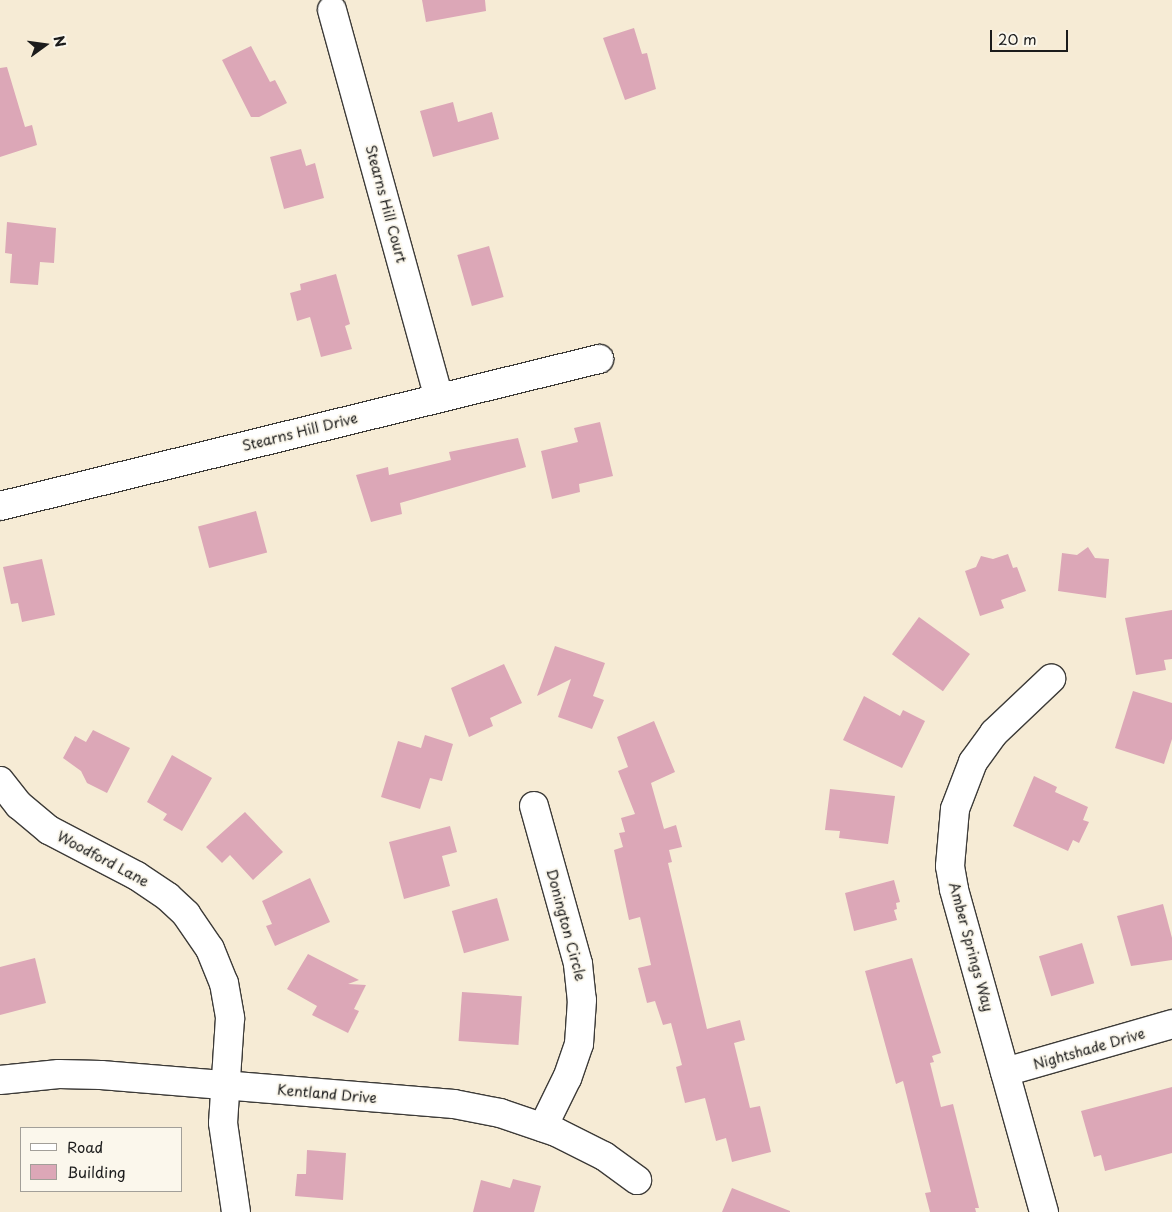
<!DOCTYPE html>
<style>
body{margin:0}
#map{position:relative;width:1172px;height:1212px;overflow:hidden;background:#f6ebd5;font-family:"Playpen Sans",sans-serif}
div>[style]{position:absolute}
.building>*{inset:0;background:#dca7b7;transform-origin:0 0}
.roads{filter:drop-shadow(1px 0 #3d3b38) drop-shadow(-1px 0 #3d3b38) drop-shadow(0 1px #3d3b38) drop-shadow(0 -1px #3d3b38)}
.street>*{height:28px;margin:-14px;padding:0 14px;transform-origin:14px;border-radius:14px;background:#fff}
span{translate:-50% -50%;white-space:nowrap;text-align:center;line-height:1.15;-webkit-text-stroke:4px #fbf7ec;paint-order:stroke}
.street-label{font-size:14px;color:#1c1c1c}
.legend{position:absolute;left:20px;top:1127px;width:162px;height:65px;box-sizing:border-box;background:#fbf7ec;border:1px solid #a29f99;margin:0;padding:6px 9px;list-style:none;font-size:15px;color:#1c1c1c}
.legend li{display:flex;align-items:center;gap:10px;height:25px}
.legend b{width:25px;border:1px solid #a29f99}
.north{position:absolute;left:20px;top:20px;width:50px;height:50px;-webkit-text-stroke:4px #fbf7ec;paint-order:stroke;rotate:76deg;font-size:14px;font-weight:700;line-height:20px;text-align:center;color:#1c1c1c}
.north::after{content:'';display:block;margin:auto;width:18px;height:22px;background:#1c1c1c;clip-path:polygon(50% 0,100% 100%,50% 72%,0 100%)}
.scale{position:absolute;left:990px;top:30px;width:78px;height:22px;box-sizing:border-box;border:2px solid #1c1c1c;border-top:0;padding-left:6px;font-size:15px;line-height:18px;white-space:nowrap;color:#1c1c1c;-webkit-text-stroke:4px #fbf7ec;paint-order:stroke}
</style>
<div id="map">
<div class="building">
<div style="clip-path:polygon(422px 0,485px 0,486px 11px,426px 22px)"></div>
<div style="clip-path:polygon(634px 28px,642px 54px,647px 53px,656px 89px,625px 100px,603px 38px)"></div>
<div style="clip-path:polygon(251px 46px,270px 82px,275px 80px,287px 103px,259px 117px,251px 117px,222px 60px)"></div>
<div style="clip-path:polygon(7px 67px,25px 127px,32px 125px,37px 145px,0 157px,0 68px)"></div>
<div style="clip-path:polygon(453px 102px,458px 122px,492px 112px,499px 139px,433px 157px,420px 111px)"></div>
<div style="clip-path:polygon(301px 149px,306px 166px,315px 163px,324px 198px,284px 209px,270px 157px)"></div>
<div style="clip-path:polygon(7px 222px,56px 228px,54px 263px,40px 262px,38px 285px,10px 283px,12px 254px,5px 253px)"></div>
<div style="left:489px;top:246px;width:53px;height:33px;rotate:74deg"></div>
<div style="clip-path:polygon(336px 274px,350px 324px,345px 326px,352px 349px,321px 357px,310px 317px,297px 321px,290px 293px,301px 290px,300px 284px)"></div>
<div style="clip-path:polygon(600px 422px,613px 476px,579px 484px,580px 492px,552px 499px,541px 451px,578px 442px,574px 428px)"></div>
<div style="clip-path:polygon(518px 438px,526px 467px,400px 503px,402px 514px,371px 522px,356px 475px,388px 467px,389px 475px,451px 460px,449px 452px)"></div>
<div style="left:256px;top:511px;width:43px;height:60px;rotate:75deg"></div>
<div style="clip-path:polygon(1088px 547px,1095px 558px,1109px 559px,1106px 598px,1058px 591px,1062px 553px,1077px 555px)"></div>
<div style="clip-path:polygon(1008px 554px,1013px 568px,1017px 567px,1026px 591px,1001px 600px,1004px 608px,980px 616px,965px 571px,976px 567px,981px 556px,993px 559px)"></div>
<div style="clip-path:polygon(42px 559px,55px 615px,22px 622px,18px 603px,11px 604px,3px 567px)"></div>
<div style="clip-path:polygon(1172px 610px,1172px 659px,1164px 660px,1166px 670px,1136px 675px,1125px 618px)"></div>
<div style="left:919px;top:617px;width:63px;height:46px;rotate:36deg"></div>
<div style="clip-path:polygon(555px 646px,605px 663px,593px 696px,604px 700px,592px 729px,558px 717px,571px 679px,537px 696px)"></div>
<div style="clip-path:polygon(504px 664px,522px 703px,490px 718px,493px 726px,469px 737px,451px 688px)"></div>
<div style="clip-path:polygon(1133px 691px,1172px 703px,1172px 739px,1164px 764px,1115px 748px)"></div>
<div style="clip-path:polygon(864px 696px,900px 716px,903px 710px,925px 721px,902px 768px,843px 740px)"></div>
<div style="clip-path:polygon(654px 721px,675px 772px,651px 783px,664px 829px,676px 825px,682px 847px,669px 850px,672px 862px,668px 863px,707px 1029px,740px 1020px,745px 1040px,734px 1043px,750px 1108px,760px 1106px,771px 1152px,732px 1162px,726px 1138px,716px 1141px,705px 1098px,685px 1103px,676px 1067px,682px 1065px,671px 1023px,663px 1025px,655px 1001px,647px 1003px,638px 968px,651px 965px,640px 917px,629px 920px,614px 850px,623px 847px,619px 833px,625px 832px,621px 818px,635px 814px,618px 771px,628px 767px,617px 737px)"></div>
<div style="clip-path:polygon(93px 730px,130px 748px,107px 793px,87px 783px,81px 771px,63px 758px,75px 736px,86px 742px)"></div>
<div style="clip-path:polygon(425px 735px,453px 744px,442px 781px,430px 778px,420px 809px,381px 797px,398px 741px,421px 748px)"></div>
<div style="clip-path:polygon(172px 755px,212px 778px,182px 831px,163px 820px,167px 814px,147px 802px)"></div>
<div style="clip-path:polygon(1034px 776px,1057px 787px,1055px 792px,1088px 807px,1083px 820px,1089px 822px,1079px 843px,1073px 840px,1068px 851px,1013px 826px)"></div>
<div style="clip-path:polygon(830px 789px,895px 796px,888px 844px,839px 838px,840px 831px,825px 830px)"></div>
<div style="clip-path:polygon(245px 812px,283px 852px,253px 880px,230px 855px,222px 863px,206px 847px)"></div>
<div style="clip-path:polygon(450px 826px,457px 852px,442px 856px,450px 886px,404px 899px,389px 842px)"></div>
<div style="clip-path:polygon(310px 878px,330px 922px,275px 946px,266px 926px,272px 924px,262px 901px)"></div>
<div style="clip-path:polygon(894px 880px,900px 902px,896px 903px,897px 909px,894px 910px,897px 920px,854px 931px,845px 893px)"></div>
<div style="left:497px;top:898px;width:44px;height:47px;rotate:74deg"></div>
<div style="clip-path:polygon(1163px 904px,1172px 938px,1172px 960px,1131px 966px,1117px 916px)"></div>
<div style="left:1082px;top:943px;width:42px;height:45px;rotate:73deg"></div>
<div style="clip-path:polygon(308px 954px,359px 980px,348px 984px,366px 985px,354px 1009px,359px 1011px,348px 1033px,312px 1015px,317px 1006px,287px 989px)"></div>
<div style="clip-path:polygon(35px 958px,46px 1003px,0 1015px,0 967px)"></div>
<div style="clip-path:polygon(912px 958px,941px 1053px,932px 1056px,934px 1062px,930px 1063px,941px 1107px,953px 1104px,979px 1208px,975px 1208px,976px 1212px,930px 1212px,925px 1193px,931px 1192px,903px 1081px,896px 1084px,865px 971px)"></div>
<div style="left:462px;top:992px;width:60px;height:49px;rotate:4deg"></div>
<div style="clip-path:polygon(1172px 1087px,1172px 1153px,1105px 1171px,1101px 1155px,1094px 1157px,1081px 1111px)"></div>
<div style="clip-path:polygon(307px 1150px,346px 1153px,343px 1200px,295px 1196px,297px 1174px,306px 1174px)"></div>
<div style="clip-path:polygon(513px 1179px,541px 1186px,534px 1212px,473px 1212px,481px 1180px,510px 1188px)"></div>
<div style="clip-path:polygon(732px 1188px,790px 1211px,790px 1212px,722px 1212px)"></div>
</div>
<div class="roads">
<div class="street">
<div style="left:332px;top:10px;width:402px;rotate:74.6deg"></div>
<div style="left:0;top:506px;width:617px;rotate:-13.79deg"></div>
<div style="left:0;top:781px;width:31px;rotate:52deg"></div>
<div style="left:19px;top:805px;width:39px;rotate:40deg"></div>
<div style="left:49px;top:830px;width:99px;rotate:27.6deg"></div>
<div style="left:137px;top:876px;width:37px;rotate:34deg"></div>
<div style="left:168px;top:897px;width:25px;rotate:43deg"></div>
<div style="left:186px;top:914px;width:42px;rotate:55.6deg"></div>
<div style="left:210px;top:949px;width:37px;rotate:68deg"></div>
<div style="left:224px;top:983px;width:36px;rotate:80deg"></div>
<div style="left:230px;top:1018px;width:105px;rotate:93.8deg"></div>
<div style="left:223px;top:1123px;width:90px;rotate:81.7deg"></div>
<div style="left:534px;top:806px;width:164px;rotate:74.4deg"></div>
<div style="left:578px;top:964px;width:36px;rotate:84deg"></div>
<div style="left:582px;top:1000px;width:44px;rotate:93.9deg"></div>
<div style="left:579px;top:1044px;width:36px;rotate:109deg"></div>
<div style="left:567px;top:1078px;width:55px;rotate:116.1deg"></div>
<div style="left:1005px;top:1072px;width:174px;rotate:-16deg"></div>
<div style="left:0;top:1080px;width:59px;rotate:-5.8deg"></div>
<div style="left:59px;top:1074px;width:42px;rotate:1.4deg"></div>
<div style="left:101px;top:1075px;width:354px;rotate:4.7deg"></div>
<div style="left:454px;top:1104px;width:47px;rotate:11.1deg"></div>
<div style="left:500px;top:1113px;width:59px;rotate:18.7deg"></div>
<div style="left:556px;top:1132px;width:54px;rotate:26.6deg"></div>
<div style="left:604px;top:1156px;width:41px;rotate:36deg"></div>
<div style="left:1044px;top:1212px;width:335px;rotate:-105.6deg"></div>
<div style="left:954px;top:889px;width:23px;rotate:-100deg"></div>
<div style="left:950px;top:866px;width:57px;rotate:-85deg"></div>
<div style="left:955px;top:809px;width:50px;rotate:-69deg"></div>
<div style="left:973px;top:762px;width:36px;rotate:-54deg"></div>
<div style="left:994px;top:733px;width:79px;rotate:-43.5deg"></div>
</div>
</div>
<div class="street-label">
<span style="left:386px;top:204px;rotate:75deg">Stearns Hill Court</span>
<span style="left:300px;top:432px;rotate:-14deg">Stearns Hill Drive</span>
<span style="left:103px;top:859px;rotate:28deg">Woodford Lane</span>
<span style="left:566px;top:925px;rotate:75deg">Donington Circle</span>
<span style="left:971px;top:947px;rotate:75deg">Amber Springs Way</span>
<span style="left:1089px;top:1049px;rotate:-16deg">Nightshade Drive</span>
<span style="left:327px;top:1094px;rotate:5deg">Kentland Drive</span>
</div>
<ul class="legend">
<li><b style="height:6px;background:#fff"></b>Road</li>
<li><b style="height:14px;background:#dca7b7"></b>Building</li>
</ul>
<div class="north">N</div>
<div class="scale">20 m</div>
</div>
